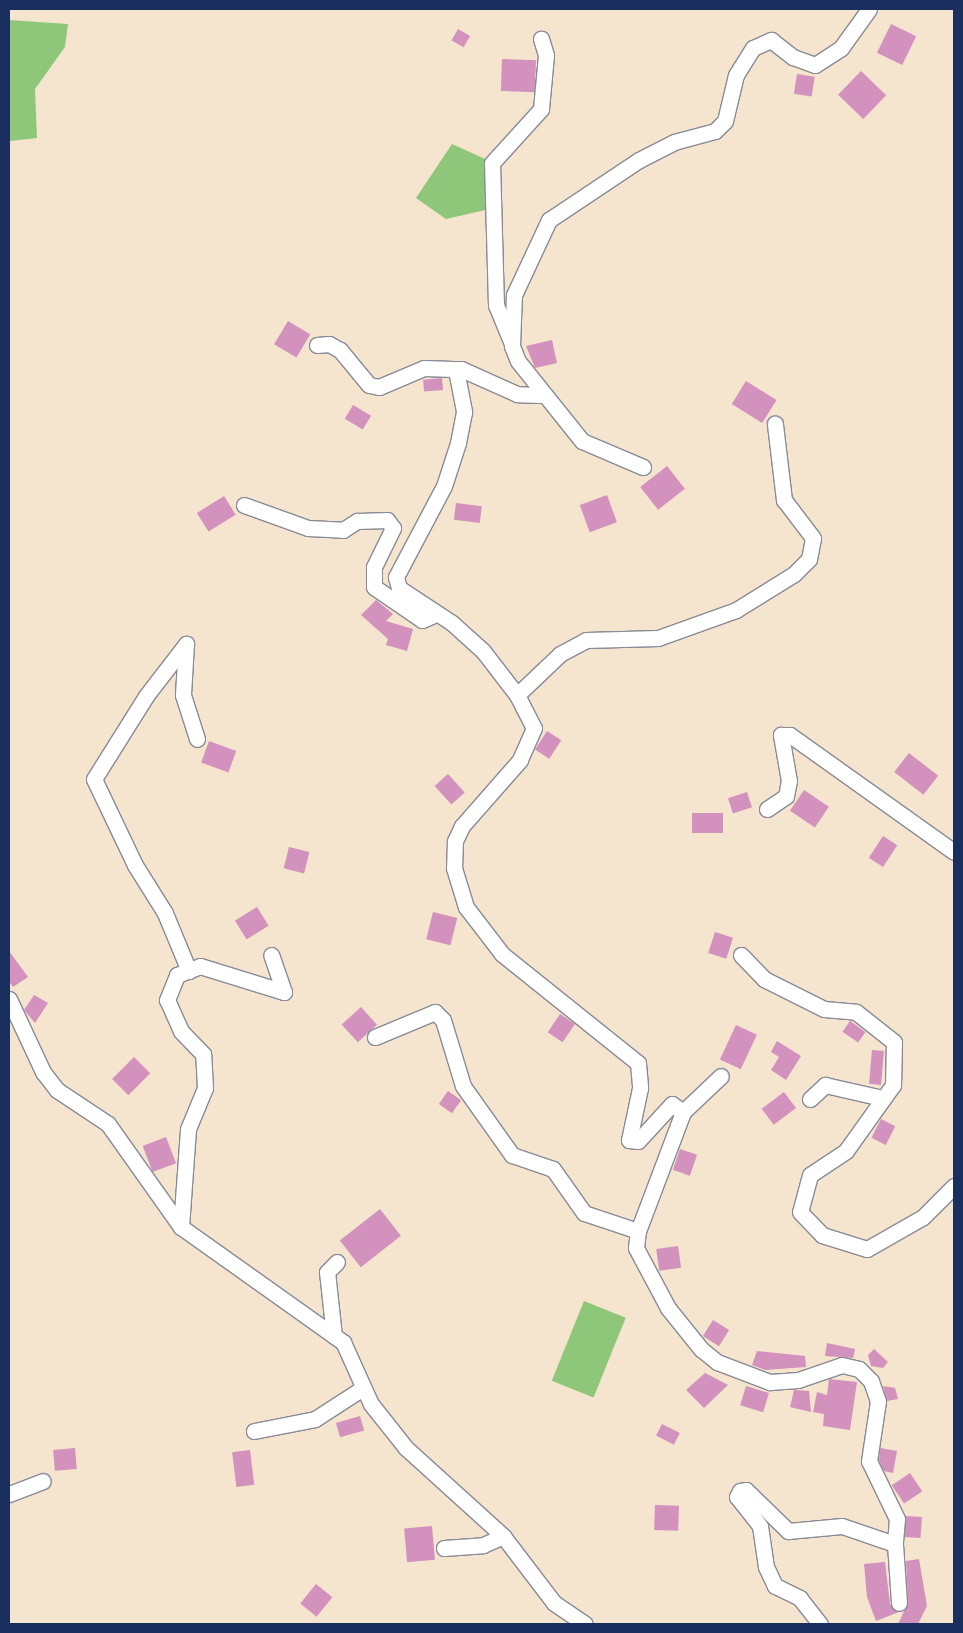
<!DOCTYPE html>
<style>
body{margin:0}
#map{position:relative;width:963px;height:1633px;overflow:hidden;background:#f5e4ce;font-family:"Old Standard TT",serif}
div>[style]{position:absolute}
.green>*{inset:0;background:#8fc77a;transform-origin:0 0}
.building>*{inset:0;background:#d391be;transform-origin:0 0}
.roads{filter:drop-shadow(1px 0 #888a96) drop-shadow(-1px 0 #888a96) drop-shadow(0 1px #888a96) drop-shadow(0 -1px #888a96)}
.minor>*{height:15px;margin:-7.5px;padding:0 7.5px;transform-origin:7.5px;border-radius:7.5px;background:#fff}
span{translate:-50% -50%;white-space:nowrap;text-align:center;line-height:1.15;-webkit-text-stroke:4px #f7f3e8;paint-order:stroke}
.frame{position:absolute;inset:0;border:10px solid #1b2f5e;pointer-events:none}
</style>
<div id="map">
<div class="green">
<div style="clip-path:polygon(9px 20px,68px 24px,65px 47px,35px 89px,37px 138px,10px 141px,9px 137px)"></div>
<div style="clip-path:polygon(452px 144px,485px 159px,490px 209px,446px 219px,416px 198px)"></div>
<div style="left:584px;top:1301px;width:45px;height:86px;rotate:22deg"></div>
</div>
<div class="building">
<div style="left:891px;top:24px;width:28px;height:32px;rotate:26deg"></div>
<div style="left:458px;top:29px;width:14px;height:13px;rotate:30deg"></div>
<div style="left:502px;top:59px;width:34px;height:32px;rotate:2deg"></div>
<div style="left:861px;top:71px;width:35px;height:33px;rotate:44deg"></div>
<div style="left:797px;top:74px;width:18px;height:20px;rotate:9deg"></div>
<div style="left:288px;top:321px;width:26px;height:27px;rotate:31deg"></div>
<div style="clip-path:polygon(552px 340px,557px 363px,535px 368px,526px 346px)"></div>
<div style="left:442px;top:378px;width:12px;height:19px;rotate:85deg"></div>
<div style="left:746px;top:381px;width:36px;height:27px;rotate:32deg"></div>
<div style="left:353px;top:405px;width:21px;height:16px;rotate:31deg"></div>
<div style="left:667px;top:466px;width:29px;height:34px;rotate:52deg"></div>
<div style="left:607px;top:495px;width:29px;height:29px;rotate:70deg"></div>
<div style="left:224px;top:496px;width:22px;height:32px;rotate:58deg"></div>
<div style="left:456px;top:503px;width:26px;height:17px;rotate:7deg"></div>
<div style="clip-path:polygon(376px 600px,393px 614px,386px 621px,413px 629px,407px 651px,386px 645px,388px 639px,361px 615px)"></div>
<div style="left:547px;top:731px;width:17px;height:22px;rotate:33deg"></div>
<div style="left:209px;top:741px;width:29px;height:23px;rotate:20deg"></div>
<div style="left:909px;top:753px;width:37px;height:24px;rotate:38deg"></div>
<div style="left:448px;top:774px;width:25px;height:18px;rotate:48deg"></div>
<div style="left:804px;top:790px;width:30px;height:25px;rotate:34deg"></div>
<div style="left:747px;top:792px;width:16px;height:20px;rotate:72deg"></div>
<div style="left:692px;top:813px;width:31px;height:20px"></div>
<div style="left:883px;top:836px;width:17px;height:26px;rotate:33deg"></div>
<div style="left:289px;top:847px;width:21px;height:22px;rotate:14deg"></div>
<div style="left:257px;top:907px;width:22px;height:26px;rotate:58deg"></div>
<div style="left:433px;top:912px;width:25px;height:28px;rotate:14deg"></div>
<div style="left:715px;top:932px;width:19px;height:22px;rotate:18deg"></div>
<div style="clip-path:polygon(9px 951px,28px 977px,13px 987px,9px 981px)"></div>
<div style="clip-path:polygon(34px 995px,48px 1003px,35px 1023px,24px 1010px)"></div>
<div style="left:361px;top:1007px;width:24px;height:26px;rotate:48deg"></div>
<div style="left:560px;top:1014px;width:18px;height:22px;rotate:34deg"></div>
<div style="left:850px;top:1021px;width:19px;height:13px;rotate:35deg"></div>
<div style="left:736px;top:1025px;width:23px;height:38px;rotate:25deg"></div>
<div style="clip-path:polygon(777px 1041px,801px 1056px,786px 1080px,771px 1070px,779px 1057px,771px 1052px)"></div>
<div style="left:872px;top:1050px;width:12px;height:34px;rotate:5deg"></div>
<div style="left:134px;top:1057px;width:23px;height:31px;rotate:45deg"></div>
<div style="left:448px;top:1091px;width:16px;height:16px;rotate:35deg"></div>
<div style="left:784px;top:1092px;width:20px;height:28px;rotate:53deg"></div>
<div style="left:881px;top:1119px;width:16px;height:21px;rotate:27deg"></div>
<div style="left:166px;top:1137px;width:28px;height:25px;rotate:69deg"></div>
<div style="left:680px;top:1149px;width:18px;height:22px;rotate:19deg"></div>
<div style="left:380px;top:1209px;width:34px;height:51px;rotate:52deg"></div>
<div style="left:678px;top:1246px;width:22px;height:22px;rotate:82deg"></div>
<div style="left:713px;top:1320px;width:19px;height:19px;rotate:32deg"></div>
<div style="clip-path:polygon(827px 1343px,855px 1349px,853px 1358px,825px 1356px)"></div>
<div style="clip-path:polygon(874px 1349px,888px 1362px,883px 1368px,871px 1366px,868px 1355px)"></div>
<div style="clip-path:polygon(757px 1351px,805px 1356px,806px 1367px,765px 1370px,752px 1365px)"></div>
<div style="clip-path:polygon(705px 1373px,728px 1385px,704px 1408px,686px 1390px)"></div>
<div style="clip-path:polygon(829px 1379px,857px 1382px,850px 1430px,823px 1426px,824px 1414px,813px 1412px,817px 1392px,827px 1395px)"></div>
<div style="left:746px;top:1386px;width:24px;height:20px;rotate:17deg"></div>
<div style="clip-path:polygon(883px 1386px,895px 1388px,898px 1399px,887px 1401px)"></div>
<div style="clip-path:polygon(794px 1390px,809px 1391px,811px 1412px,790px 1407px)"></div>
<div style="left:360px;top:1416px;width:15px;height:25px;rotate:74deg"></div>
<div style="left:662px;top:1424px;width:20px;height:13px;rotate:27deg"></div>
<div style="left:75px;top:1448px;width:21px;height:22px;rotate:85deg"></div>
<div style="clip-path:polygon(880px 1448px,897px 1451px,893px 1473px,884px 1471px,879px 1460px)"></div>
<div style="left:250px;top:1450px;width:35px;height:18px;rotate:83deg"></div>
<div style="left:910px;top:1473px;width:22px;height:22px;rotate:56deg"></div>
<div style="left:655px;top:1505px;width:24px;height:25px;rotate:2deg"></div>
<div style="left:906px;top:1516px;width:16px;height:21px;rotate:4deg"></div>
<div style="left:432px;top:1526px;width:34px;height:28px;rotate:85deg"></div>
<div style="clip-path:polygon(919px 1559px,927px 1606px,918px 1624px,898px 1624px,908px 1603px,906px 1561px)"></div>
<div style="clip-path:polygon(885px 1562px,890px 1604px,899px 1612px,876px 1621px,867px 1597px,864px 1564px)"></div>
<div style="left:316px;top:1584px;width:21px;height:25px;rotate:39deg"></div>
</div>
<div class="roads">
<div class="minor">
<div style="left:512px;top:344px;width:42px;rotate:-112.3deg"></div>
<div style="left:496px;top:305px;width:142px;rotate:-91.6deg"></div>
<div style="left:492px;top:163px;width:73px;rotate:-47.8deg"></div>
<div style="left:541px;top:109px;width:54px;rotate:-84.7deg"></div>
<div style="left:546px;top:55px;width:17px;rotate:-107deg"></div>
<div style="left:317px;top:345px;width:12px;rotate:-5deg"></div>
<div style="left:329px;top:344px;width:13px;rotate:29deg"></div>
<div style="left:340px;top:350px;width:45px;rotate:50.4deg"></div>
<div style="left:369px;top:385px;width:10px;rotate:11deg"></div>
<div style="left:379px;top:387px;width:49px;rotate:-22.9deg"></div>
<div style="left:424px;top:368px;width:37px;rotate:2deg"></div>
<div style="left:541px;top:395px;width:24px;rotate:-178deg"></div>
<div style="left:517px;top:394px;width:61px;rotate:-155.9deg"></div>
<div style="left:461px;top:369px;width:7px;rotate:124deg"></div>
<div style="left:457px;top:375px;width:38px;rotate:79deg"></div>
<div style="left:464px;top:412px;width:32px;rotate:101deg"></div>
<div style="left:458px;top:443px;width:45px;rotate:108deg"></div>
<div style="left:444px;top:486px;width:103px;rotate:117.8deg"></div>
<div style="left:396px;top:577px;width:11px;rotate:75deg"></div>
<div style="left:399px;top:588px;width:64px;rotate:33.4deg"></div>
<div style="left:452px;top:623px;width:42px;rotate:42.1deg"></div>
<div style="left:483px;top:651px;width:56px;rotate:52.3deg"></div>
<div style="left:517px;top:695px;width:37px;rotate:63deg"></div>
<div style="left:534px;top:728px;width:35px;rotate:114deg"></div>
<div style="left:520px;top:760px;width:88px;rotate:131.3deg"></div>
<div style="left:462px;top:826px;width:17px;rotate:115deg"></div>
<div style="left:455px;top:841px;width:27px;rotate:92deg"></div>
<div style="left:454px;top:868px;width:41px;rotate:72.9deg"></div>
<div style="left:466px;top:907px;width:59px;rotate:52.5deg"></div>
<div style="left:502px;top:954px;width:174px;rotate:38.7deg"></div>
<div style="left:638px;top:1063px;width:25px;rotate:85deg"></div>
<div style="left:640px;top:1088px;width:53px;rotate:101.9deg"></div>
<div style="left:629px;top:1140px;width:9px;rotate:6deg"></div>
<div style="left:638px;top:1141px;width:50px;rotate:-47.4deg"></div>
<div style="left:672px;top:1104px;width:14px;rotate:36deg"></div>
<div style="left:683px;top:1112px;width:127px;rotate:110.7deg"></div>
<div style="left:638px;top:1231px;width:17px;rotate:97deg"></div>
<div style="left:636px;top:1248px;width:68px;rotate:61.9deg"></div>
<div style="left:668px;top:1308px;width:53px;rotate:51.2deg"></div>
<div style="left:701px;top:1349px;width:21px;rotate:39deg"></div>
<div style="left:717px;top:1362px;width:57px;rotate:20.7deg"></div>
<div style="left:770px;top:1382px;width:28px;rotate:-4deg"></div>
<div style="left:798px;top:1380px;width:46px;rotate:-18.8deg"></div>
<div style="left:842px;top:1365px;width:17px;rotate:13deg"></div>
<div style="left:859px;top:1369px;width:17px;rotate:45deg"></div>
<div style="left:871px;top:1381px;width:21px;rotate:71deg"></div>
<div style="left:878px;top:1401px;width:61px;rotate:98.5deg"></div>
<div style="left:869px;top:1461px;width:64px;rotate:64.2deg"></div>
<div style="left:897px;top:1519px;width:25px;rotate:95deg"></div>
<div style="left:643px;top:467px;width:66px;rotate:-156.9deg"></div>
<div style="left:582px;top:441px;width:102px;rotate:-128.7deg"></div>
<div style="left:518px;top:361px;width:16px;rotate:-112deg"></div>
<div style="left:512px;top:346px;width:51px;rotate:-87.8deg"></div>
<div style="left:514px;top:295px;width:83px;rotate:-65deg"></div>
<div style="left:549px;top:220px;width:108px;rotate:-33.7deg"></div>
<div style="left:639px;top:160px;width:39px;rotate:-27deg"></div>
<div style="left:674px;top:142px;width:42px;rotate:-15deg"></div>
<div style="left:715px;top:131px;width:14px;rotate:-45deg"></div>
<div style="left:725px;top:121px;width:47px;rotate:-76.6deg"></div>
<div style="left:736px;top:75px;width:32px;rotate:-58deg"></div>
<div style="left:753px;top:48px;width:20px;rotate:-24deg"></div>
<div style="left:771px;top:40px;width:28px;rotate:38deg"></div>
<div style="left:793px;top:57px;width:23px;rotate:20deg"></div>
<div style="left:815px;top:65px;width:31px;rotate:-33deg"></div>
<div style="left:841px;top:48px;width:48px;rotate:-54.3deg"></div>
<div style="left:244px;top:505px;width:68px;rotate:19.8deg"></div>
<div style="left:308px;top:528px;width:35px;rotate:3deg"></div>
<div style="left:343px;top:530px;width:17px;rotate:-33deg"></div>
<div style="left:357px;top:521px;width:30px;rotate:-2deg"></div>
<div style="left:387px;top:520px;width:10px;rotate:53deg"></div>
<div style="left:393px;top:528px;width:43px;rotate:116deg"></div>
<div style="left:374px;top:567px;width:20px;rotate:90deg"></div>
<div style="left:374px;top:587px;width:58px;rotate:34.5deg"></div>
<div style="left:422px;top:620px;width:15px;rotate:-23deg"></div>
<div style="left:517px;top:695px;width:59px;rotate:-43.6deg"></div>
<div style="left:560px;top:654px;width:30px;rotate:-28deg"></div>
<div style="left:586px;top:640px;width:72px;rotate:-1.6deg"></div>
<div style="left:658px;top:638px;width:83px;rotate:-19.7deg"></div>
<div style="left:736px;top:610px;width:68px;rotate:-31.8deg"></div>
<div style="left:794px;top:574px;width:21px;rotate:-45deg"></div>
<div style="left:809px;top:559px;width:21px;rotate:-79deg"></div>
<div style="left:813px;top:538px;width:48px;rotate:-127.3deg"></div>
<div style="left:784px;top:500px;width:77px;rotate:-96.8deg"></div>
<div style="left:767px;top:809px;width:23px;rotate:-34deg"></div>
<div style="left:786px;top:796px;width:15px;rotate:-79deg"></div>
<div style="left:789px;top:781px;width:47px;rotate:-99.9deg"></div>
<div style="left:781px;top:735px;width:9px"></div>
<div style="left:790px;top:735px;width:201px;rotate:35.5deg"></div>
<div style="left:741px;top:955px;width:33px;rotate:46deg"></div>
<div style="left:764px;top:979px;width:67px;rotate:26.6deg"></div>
<div style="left:824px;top:1009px;width:32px;rotate:5deg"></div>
<div style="left:856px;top:1012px;width:48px;rotate:38.3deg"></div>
<div style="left:894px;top:1042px;width:43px;rotate:91.3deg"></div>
<div style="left:893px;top:1085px;width:81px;rotate:125.5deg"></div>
<div style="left:846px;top:1151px;width:43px;rotate:146.3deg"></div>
<div style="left:810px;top:1175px;width:38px;rotate:105deg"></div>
<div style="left:800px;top:1212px;width:32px;rotate:46deg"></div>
<div style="left:822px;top:1235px;width:47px;rotate:17.3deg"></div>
<div style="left:867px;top:1249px;width:64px;rotate:-29.7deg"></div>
<div style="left:923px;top:1217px;width:44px;rotate:-45deg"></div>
<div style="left:189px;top:971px;width:63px;rotate:-112.5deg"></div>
<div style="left:165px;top:913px;width:57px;rotate:-122deg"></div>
<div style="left:135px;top:865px;width:95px;rotate:-115.5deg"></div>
<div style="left:94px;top:779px;width:98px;rotate:-57.9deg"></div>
<div style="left:146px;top:696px;width:66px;rotate:-52.4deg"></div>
<div style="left:186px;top:644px;width:51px;rotate:93.4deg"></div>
<div style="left:183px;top:695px;width:46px;rotate:72.3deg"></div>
<div style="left:9px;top:999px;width:81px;rotate:65deg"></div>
<div style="left:43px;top:1072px;width:23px;rotate:52deg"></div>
<div style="left:57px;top:1090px;width:61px;rotate:33.7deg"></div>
<div style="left:108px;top:1124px;width:126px;rotate:54.7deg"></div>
<div style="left:181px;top:1227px;width:199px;rotate:35.4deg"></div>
<div style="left:343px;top:1342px;width:68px;rotate:65.7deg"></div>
<div style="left:371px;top:1404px;width:56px;rotate:51.5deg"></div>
<div style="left:406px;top:1448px;width:131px;rotate:42.2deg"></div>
<div style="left:503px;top:1536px;width:84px;rotate:52.7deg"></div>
<div style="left:554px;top:1603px;width:37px;rotate:34deg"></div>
<div style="left:375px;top:1037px;width:65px;rotate:-22.6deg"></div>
<div style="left:435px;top:1012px;width:11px;rotate:45deg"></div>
<div style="left:443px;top:1020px;width:69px;rotate:73.1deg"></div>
<div style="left:463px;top:1086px;width:85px;rotate:54.6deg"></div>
<div style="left:512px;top:1155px;width:43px;rotate:18.9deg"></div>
<div style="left:553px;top:1169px;width:54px;rotate:54.8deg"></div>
<div style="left:584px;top:1213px;width:57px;rotate:18.4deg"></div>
<div style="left:810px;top:1099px;width:21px;rotate:-43deg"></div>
<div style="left:825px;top:1085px;width:58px;rotate:12.8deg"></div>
<div style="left:683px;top:1112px;width:52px;rotate:-43.5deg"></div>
<div style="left:181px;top:1227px;width:98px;rotate:-85.9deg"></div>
<div style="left:188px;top:1129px;width:44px;rotate:-67.5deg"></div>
<div style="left:205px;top:1088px;width:34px;rotate:-93deg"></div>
<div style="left:203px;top:1054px;width:32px;rotate:-134deg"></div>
<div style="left:181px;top:1031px;width:34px;rotate:-114deg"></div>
<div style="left:167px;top:1000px;width:27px;rotate:-68deg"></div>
<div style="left:177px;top:975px;width:25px;rotate:-21deg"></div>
<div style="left:200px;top:966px;width:88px;rotate:17.2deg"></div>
<div style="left:284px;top:992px;width:39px;rotate:-109deg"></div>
<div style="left:334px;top:1336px;width:64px;rotate:-96.2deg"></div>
<div style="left:327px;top:1272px;width:14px;rotate:-45deg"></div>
<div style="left:254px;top:1431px;width:62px;rotate:-11.1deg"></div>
<div style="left:315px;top:1419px;width:57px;rotate:-32.9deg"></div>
<div style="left:9px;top:1494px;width:36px;rotate:-21deg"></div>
<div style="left:444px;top:1548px;width:39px;rotate:-4deg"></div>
<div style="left:483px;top:1545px;width:22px;rotate:-24deg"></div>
<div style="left:820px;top:1624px;width:33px;rotate:-128deg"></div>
<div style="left:800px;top:1598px;width:28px;rotate:-154deg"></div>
<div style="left:775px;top:1586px;width:21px;rotate:-115deg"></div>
<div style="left:766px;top:1567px;width:41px;rotate:-98.3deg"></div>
<div style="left:760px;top:1526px;width:37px;rotate:-128deg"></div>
<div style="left:737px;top:1497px;width:7px;rotate:-63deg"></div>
<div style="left:740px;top:1491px;width:6px;rotate:-9deg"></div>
<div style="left:746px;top:1490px;width:59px;rotate:44.3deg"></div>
<div style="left:788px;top:1531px;width:54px;rotate:-5.3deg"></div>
<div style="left:842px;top:1526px;width:56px;rotate:18.8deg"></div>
<div style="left:895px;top:1544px;width:59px;rotate:86.1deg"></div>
</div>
</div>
<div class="frame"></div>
</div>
